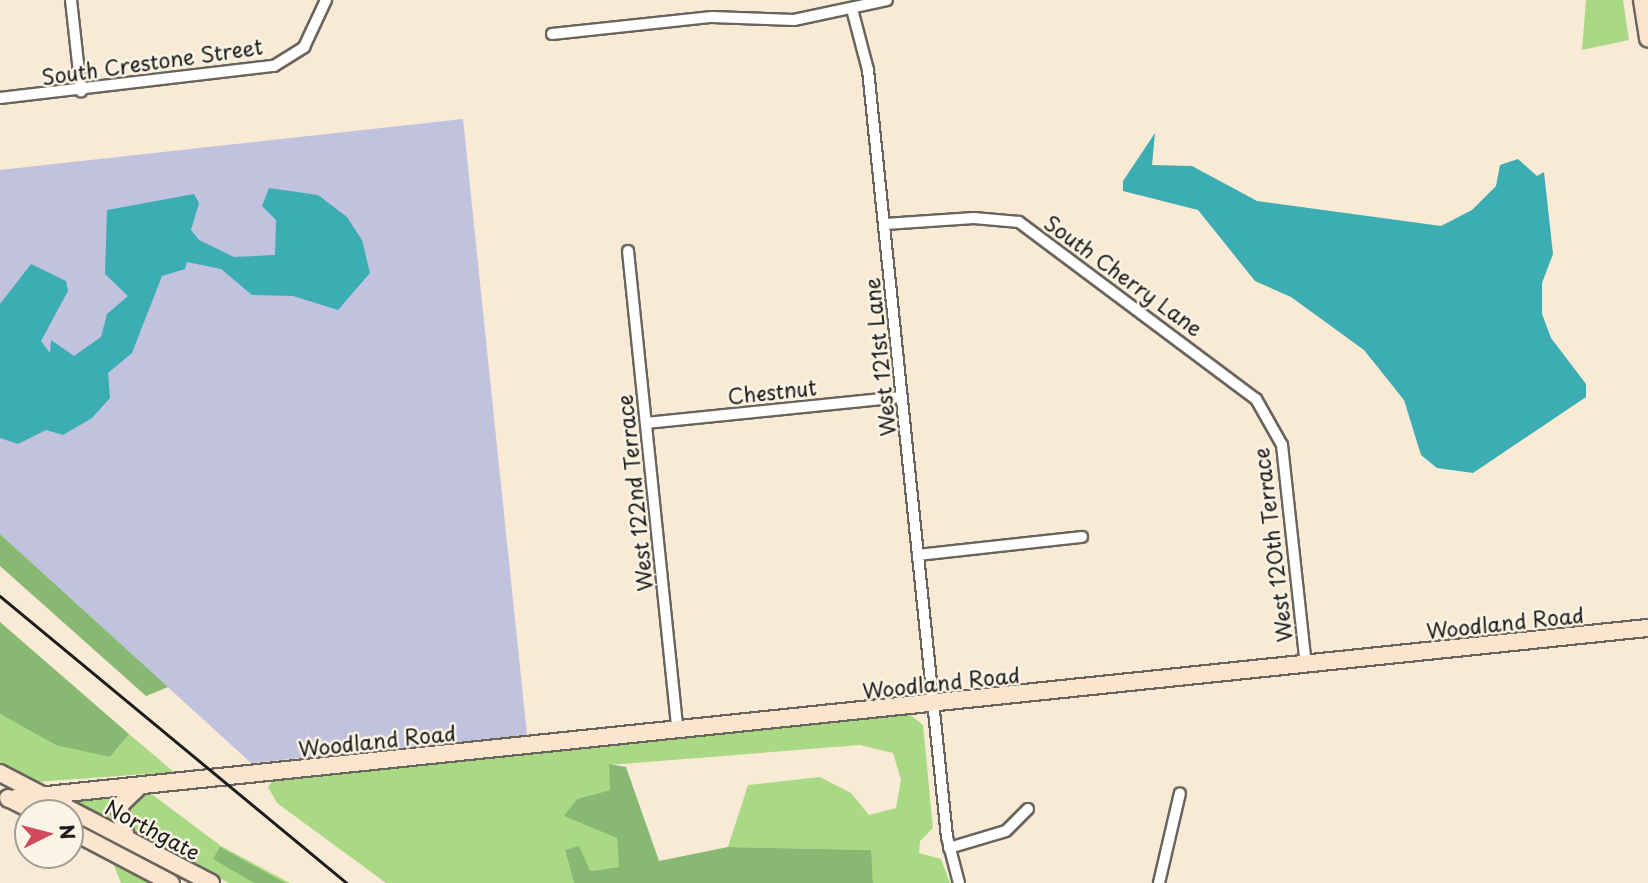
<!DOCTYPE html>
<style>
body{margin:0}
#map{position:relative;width:1648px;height:883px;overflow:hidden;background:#f8ead4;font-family:"Playpen Sans",sans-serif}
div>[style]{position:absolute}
.industrial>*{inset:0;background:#c1c2dd}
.green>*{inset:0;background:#aad986}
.forest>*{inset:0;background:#87b973}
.water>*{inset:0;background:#3badb3}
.roads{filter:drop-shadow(2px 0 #69645c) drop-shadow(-2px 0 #69645c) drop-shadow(0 2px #69645c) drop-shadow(0 -2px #69645c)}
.minor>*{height:10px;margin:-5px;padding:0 5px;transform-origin:5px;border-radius:5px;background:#fff}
.secondary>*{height:16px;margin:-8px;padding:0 8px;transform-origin:8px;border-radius:8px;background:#fbe5cf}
.rail>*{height:2.5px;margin:-1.25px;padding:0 1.25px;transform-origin:1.25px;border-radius:1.25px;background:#1c1c1c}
span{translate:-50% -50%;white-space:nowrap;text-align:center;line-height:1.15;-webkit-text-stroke:5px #fcf5e5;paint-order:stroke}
.street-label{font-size:21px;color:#1c1c1c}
.north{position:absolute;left:14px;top:799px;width:70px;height:70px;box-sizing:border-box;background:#fcf5e5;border:2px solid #a29e95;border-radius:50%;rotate:84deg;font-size:19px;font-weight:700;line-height:28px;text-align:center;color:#1c1c1c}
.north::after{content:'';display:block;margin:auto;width:24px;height:32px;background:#d1495b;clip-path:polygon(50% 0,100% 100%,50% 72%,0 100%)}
</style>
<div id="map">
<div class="industrial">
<div style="clip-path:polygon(463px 119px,527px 735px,251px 763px,0 534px,0 170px)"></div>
</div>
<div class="green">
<div style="clip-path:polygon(1586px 0,1623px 0,1629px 40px,1582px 50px)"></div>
<div style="clip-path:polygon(0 714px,110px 757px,129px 734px,174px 772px,36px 782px,0 763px)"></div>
<div style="clip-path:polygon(909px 714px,923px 725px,933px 828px,920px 841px,919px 853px,941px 859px,950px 883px,873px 883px,870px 850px,728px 847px,748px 785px,820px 777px,851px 793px,869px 815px,896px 808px,901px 780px,893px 753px,860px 745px,609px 765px,611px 790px,577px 799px,617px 838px,620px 867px,590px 871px,565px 850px,574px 883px,386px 883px,277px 803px,268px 787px,274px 779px)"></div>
<div style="clip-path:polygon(149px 792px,221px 846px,290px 883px,229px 883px,137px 835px,129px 830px,125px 808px)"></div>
<div style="clip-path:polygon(115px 798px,109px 820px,77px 804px,80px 800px)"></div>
<div style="clip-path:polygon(111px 858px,171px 883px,121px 883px)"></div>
</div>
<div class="forest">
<div style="clip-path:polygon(0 534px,168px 687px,146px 696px,0 566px)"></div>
<div style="clip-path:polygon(0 622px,129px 734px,110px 757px,56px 745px,0 714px)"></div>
<div style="clip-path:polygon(609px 764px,626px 767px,659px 861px,728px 847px,871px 850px,873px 883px,574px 883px,565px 850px,579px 846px,590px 871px,619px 867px,617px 838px,564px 816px,577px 799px,610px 790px)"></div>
<div style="clip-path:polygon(220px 847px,285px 883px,254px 883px,213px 859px)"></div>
</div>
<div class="water">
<div style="clip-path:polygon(1155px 133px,1152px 165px,1192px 166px,1257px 201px,1441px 226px,1472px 210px,1496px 186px,1500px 165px,1518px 159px,1537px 176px,1544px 172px,1553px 254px,1542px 283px,1542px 314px,1551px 338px,1586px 384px,1586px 397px,1473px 473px,1437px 468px,1421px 455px,1404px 400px,1364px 350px,1291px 297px,1255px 281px,1198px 210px,1123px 191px,1123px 181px)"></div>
<div style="clip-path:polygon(269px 188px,318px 195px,347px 217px,362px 240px,370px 273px,338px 310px,293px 296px,252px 295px,221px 269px,187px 262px,185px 269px,162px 276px,132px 353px,108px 373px,110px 398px,92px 418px,63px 435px,46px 430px,18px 444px,0 438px,0 304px,31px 264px,66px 281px,68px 291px,41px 341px,50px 353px,51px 340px,74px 356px,101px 337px,107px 314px,128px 296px,105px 274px,107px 210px,194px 194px,199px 203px,191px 230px,199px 240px,234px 257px,275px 255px,276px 220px,262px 206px)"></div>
</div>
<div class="roads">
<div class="minor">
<div style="left:71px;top:0;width:92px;rotate:83.7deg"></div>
<div style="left:852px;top:9px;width:63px;rotate:75.3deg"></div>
<div style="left:868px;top:70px;width:771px;rotate:84.12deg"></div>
<div style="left:947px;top:837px;width:48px;rotate:75.4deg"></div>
<div style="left:552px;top:34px;width:161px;rotate:-6.1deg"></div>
<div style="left:712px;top:17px;width:82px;rotate:2.1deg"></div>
<div style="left:794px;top:20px;width:95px;rotate:-12.1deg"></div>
<div style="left:0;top:98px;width:276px;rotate:-6.7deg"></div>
<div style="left:274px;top:66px;width:36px;rotate:-32deg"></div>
<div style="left:304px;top:47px;width:52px;rotate:-64.9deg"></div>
<div style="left:885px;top:224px;width:89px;rotate:-3.9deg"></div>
<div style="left:974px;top:218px;width:45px;rotate:5.1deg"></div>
<div style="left:1019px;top:222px;width:296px;rotate:36.8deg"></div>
<div style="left:1256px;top:399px;width:53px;rotate:60.5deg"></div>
<div style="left:1282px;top:445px;width:221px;rotate:83.8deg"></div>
<div style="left:628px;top:251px;width:483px;rotate:84.1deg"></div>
<div style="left:646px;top:423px;width:257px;rotate:-5.8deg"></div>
<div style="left:918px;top:555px;width:165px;rotate:-6.3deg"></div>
<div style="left:949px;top:848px;width:59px;rotate:-16.6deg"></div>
<div style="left:1006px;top:831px;width:31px;rotate:-45deg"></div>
<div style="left:1159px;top:883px;width:92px;rotate:-76.9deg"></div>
</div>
<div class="secondary">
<div style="left:1642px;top:0;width:39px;rotate:81deg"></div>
<div style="left:0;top:773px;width:238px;rotate:27.5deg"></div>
<div style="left:8px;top:798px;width:33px;rotate:27deg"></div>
<div style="left:9px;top:799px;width:1648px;rotate:-5.96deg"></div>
<div style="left:70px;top:830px;width:114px;rotate:27.7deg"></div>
<div style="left:126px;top:838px;width:33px;rotate:-102deg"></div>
<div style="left:119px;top:806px;width:28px;rotate:-44deg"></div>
</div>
</div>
<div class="rail">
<div style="left:0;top:596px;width:450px;rotate:39.6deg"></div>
</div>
<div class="street-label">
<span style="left:152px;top:61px;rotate:-8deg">South Crestone Street</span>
<span style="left:1124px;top:275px;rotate:36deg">South Cherry Lane</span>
<span style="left:879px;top:357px;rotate:-96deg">West 121st Lane</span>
<span style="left:772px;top:391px;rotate:-6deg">Chestnut</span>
<span style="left:634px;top:493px;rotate:-96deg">West 122nd Terrace</span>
<span style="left:1272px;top:545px;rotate:-97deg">West 120th Terrace</span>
<span style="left:1505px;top:622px;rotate:-6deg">Woodland Road</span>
<span style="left:941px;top:682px;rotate:-6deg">Woodland Road</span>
<span style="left:377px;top:740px;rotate:-6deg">Woodland Road</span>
<span style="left:153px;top:829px;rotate:28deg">Northgate</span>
</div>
<div class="north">N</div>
</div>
